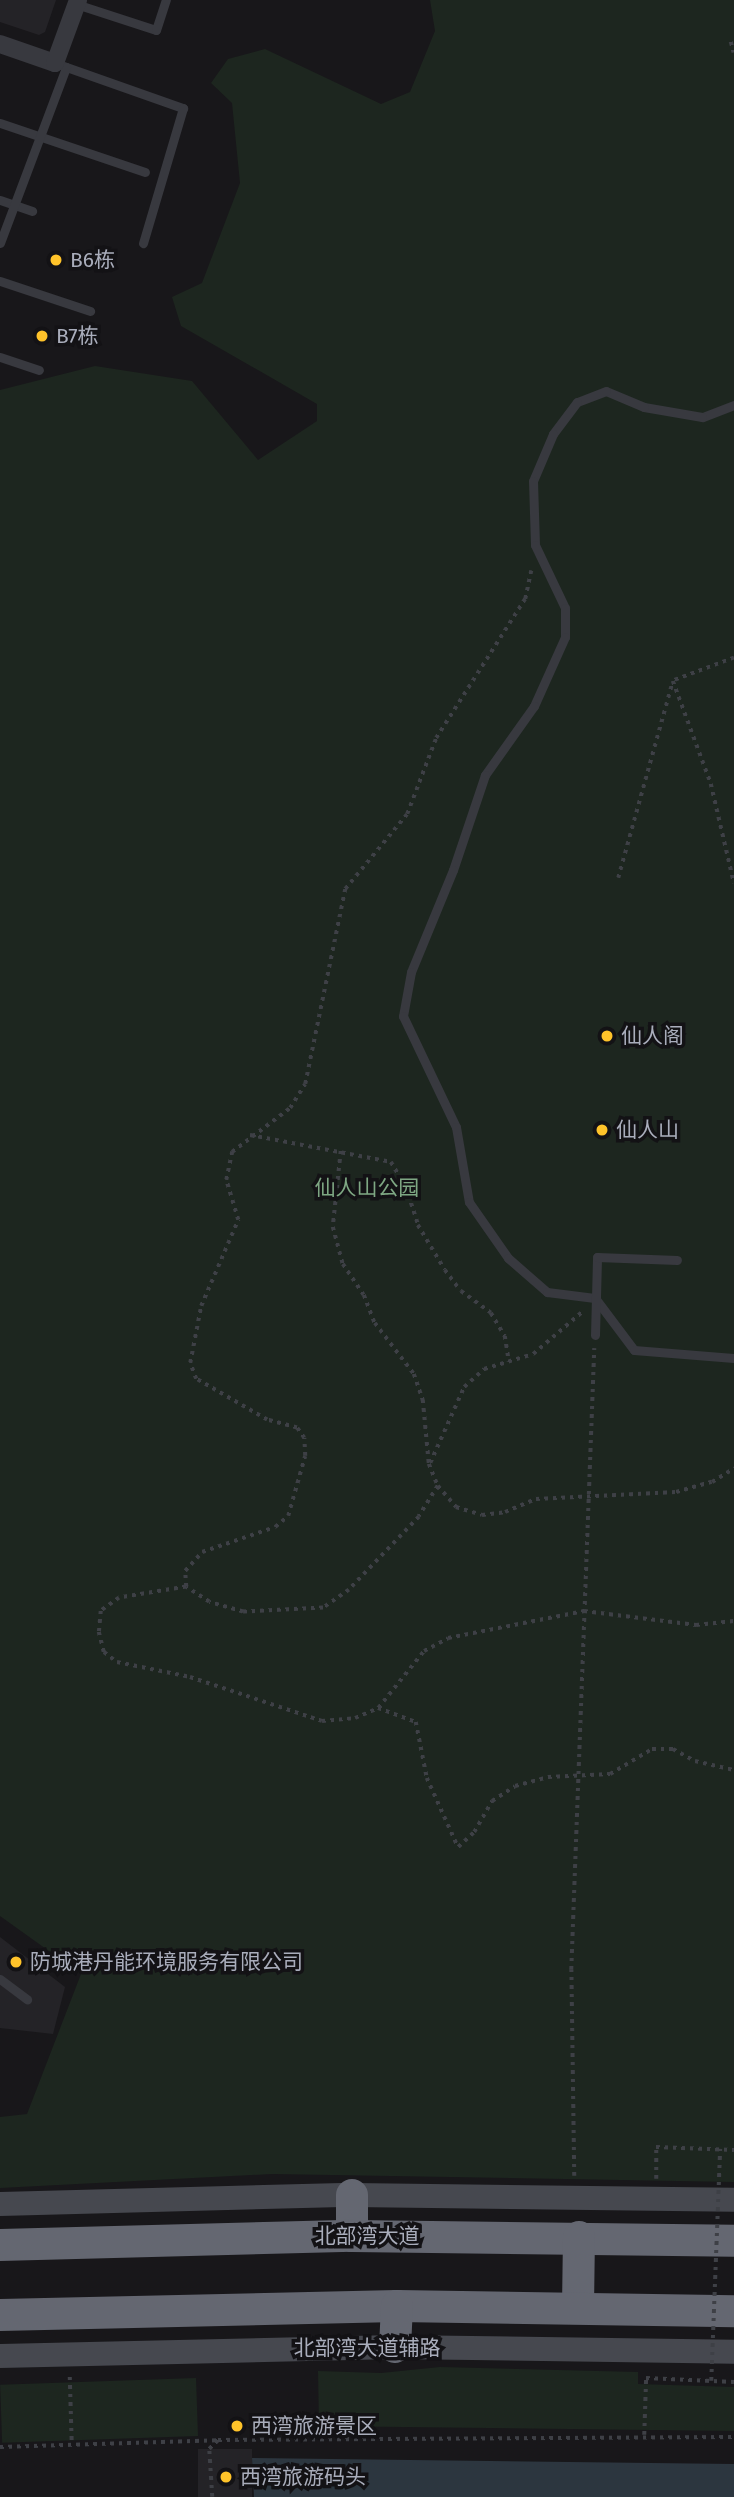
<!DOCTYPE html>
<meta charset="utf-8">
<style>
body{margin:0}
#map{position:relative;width:734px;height:2497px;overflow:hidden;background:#18171a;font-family:"Fira Sans","Noto Sans SC",sans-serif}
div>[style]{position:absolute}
.built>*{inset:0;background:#242327;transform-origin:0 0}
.green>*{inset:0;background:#1d261f;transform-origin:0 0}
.water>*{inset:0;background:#2c363f}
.path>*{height:3.5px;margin-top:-1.75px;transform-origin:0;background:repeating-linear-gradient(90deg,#3e4046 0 3.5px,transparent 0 8.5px)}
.lane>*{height:9px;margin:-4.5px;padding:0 4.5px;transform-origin:4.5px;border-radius:4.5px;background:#38393f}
.street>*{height:18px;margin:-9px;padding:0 9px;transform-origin:9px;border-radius:9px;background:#38393f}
.secondary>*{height:24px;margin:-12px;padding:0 12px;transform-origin:12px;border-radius:12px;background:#46484f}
.highway>*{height:32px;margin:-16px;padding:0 16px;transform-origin:16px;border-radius:16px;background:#646771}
.path-bridge>*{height:3.5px;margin-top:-1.75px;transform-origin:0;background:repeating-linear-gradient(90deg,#3e4046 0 3.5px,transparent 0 8.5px)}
.dots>*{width:19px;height:19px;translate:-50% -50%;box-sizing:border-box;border:4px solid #131215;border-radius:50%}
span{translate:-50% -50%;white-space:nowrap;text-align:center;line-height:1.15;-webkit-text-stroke:7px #131215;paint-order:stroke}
.poi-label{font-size:21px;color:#a9adbb}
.left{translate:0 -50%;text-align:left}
.park-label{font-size:21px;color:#7ea783}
.street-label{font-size:21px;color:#a9adbb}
</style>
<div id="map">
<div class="built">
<div style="clip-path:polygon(0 0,56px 0,45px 32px,39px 35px,0 22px)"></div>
<div style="clip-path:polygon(0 1937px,65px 1987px,53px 2034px,0 2028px)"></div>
<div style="left:198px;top:2449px;width:54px;height:48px"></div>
</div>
<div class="green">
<div style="clip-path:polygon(430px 0,734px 0,734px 2182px,272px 2174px,0 2188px,0 2117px,27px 2114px,81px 1974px,0 1916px,0 390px,95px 366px,192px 381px,258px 460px,317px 421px,317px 404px,181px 326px,172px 297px,202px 283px,240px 183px,232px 103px,211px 83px,228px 59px,265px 49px,381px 104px,410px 92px,435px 31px)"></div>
<div style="clip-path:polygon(440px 2367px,638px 2372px,638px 2384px,734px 2387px,734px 2431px,319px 2426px,318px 2371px,381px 2373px)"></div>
<div style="left:196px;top:2378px;width:58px;height:196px;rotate:88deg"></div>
</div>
<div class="water">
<div style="clip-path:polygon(252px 2458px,734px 2464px,734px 2497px,254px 2497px)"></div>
</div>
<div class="path">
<div style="left:731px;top:42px;width:11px;rotate:75deg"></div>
<div style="left:734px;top:658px;width:65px;rotate:159.3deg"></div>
<div style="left:673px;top:681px;width:110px;rotate:69.7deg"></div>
<div style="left:711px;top:784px;width:102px;rotate:76.9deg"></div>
<div style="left:618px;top:878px;width:202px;rotate:-74.5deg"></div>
<div style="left:250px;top:1135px;width:144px;rotate:10.8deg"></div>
<div style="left:391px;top:1162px;width:29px;rotate:59deg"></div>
<div style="left:406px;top:1187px;width:40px;rotate:72deg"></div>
<div style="left:418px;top:1225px;width:52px;rotate:59deg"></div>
<div style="left:445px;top:1270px;width:26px;rotate:53deg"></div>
<div style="left:461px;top:1291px;width:37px;rotate:36deg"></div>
<div style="left:491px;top:1313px;width:27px;rotate:59deg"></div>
<div style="left:505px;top:1336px;width:26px;rotate:81deg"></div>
<div style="left:341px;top:1151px;width:76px;rotate:96deg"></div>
<div style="left:333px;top:1227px;width:38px;rotate:75deg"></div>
<div style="left:343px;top:1264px;width:37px;rotate:56deg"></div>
<div style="left:364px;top:1295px;width:30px;rotate:69deg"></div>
<div style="left:375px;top:1323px;width:64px;rotate:52.6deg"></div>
<div style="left:414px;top:1374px;width:28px;rotate:71deg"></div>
<div style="left:423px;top:1400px;width:64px;rotate:84.6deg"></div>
<div style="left:429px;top:1464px;width:24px;rotate:68deg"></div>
<div style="left:438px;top:1486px;width:28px;rotate:49deg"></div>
<div style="left:456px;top:1507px;width:27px;rotate:17deg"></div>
<div style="left:482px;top:1515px;width:23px;rotate:-7deg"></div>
<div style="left:505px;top:1512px;width:34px;rotate:-23deg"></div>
<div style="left:536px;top:1499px;width:140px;rotate:-2.9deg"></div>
<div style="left:676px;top:1492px;width:37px;rotate:-16deg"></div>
<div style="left:712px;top:1482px;width:26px;rotate:-32deg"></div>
<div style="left:430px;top:1463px;width:83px;rotate:-65.9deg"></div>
<div style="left:464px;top:1387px;width:27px;rotate:-42deg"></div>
<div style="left:484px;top:1369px;width:51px;rotate:-17deg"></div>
<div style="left:533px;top:1354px;width:65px;rotate:-40.6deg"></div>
<div style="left:438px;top:1486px;width:36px;rotate:122deg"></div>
<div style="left:419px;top:1517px;width:101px;rotate:133.8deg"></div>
<div style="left:349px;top:1590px;width:32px;rotate:145deg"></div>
<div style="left:323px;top:1608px;width:80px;rotate:177.1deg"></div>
<div style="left:243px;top:1612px;width:35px;rotate:-164deg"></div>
<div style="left:209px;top:1602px;width:27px;rotate:-147deg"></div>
<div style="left:186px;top:1587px;width:16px;rotate:-94deg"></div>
<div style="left:185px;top:1571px;width:25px;rotate:-48deg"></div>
<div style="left:202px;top:1552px;width:77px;rotate:-18.9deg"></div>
<div style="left:275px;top:1527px;width:17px;rotate:-40deg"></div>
<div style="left:288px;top:1516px;width:62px;rotate:-74.2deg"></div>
<div style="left:305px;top:1456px;width:18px;rotate:-93deg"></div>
<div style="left:304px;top:1438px;width:12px;rotate:-125deg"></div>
<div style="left:297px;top:1428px;width:31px;rotate:-165deg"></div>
<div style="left:267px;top:1420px;width:82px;rotate:-150deg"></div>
<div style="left:196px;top:1379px;width:17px;rotate:-111deg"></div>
<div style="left:190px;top:1363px;width:58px;rotate:-79.1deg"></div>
<div style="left:201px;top:1306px;width:94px;rotate:-66.7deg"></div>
<div style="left:238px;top:1220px;width:42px;rotate:-106.7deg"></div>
<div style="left:226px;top:1180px;width:29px;rotate:-78deg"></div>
<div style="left:232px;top:1152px;width:73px;rotate:-37.2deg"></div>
<div style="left:290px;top:1108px;width:28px;rotate:-58deg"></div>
<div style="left:305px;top:1084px;width:199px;rotate:-78.4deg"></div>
<div style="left:345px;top:889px;width:97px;rotate:-50.4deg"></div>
<div style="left:407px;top:814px;width:81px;rotate:-69.1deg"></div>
<div style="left:436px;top:738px;width:165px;rotate:-57.4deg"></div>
<div style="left:525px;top:599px;width:29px;rotate:-78deg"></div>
<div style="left:186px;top:1587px;width:68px;rotate:170.7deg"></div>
<div style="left:119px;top:1598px;width:22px;rotate:144deg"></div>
<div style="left:101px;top:1611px;width:21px;rotate:95deg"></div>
<div style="left:99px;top:1632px;width:21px;rotate:76deg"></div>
<div style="left:104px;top:1652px;width:16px;rotate:38deg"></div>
<div style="left:117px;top:1662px;width:75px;rotate:11.6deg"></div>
<div style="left:190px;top:1677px;width:139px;rotate:18.4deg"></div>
<div style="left:322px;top:1721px;width:33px;rotate:-5deg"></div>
<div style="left:355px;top:1718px;width:25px;rotate:-23deg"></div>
<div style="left:378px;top:1708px;width:73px;rotate:-51.1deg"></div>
<div style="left:424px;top:1651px;width:27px;rotate:-28deg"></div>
<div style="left:448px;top:1638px;width:139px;rotate:-11.2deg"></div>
<div style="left:584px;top:1611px;width:113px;rotate:7.1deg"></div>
<div style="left:696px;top:1625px;width:38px;rotate:-6deg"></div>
<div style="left:378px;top:1708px;width:40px;rotate:20.2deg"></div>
<div style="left:416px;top:1722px;width:57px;rotate:78.9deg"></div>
<div style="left:427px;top:1778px;width:76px;rotate:65.8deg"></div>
<div style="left:458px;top:1847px;width:22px;rotate:-43deg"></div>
<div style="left:474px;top:1832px;width:36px;rotate:-60deg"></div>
<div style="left:492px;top:1801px;width:27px;rotate:-33deg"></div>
<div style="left:515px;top:1786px;width:34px;rotate:-15deg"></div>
<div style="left:548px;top:1777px;width:62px;rotate:-2.8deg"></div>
<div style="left:610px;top:1774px;width:49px;rotate:-30.8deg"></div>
<div style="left:652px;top:1749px;width:21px"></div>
<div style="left:673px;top:1749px;width:25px;rotate:29deg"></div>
<div style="left:695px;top:1761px;width:40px;rotate:13deg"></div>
<div style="left:574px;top:2176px;width:206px;rotate:-90.8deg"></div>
<div style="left:571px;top:1970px;width:622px;rotate:-87.88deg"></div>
<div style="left:656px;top:2179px;width:32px;rotate:-90deg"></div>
<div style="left:656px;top:2147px;width:78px;rotate:2.2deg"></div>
<div style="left:70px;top:2377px;width:68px;rotate:88.3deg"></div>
<div style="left:646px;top:2378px;width:88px;rotate:2.6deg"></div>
<div style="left:644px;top:2435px;width:59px;rotate:-88.1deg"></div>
<div style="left:0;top:2447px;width:218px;rotate:-1.8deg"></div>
<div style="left:218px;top:2440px;width:516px;rotate:-0.33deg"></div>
<div style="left:212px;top:2497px;width:48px;rotate:-93.6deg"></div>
<div style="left:209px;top:2449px;width:13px;rotate:-45deg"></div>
</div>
<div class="lane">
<div style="left:76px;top:4px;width:84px;rotate:18deg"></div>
<div style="left:156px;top:30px;width:32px;rotate:-72deg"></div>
<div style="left:55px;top:63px;width:136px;rotate:19.4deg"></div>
<div style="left:183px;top:108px;width:141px;rotate:106.5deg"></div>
<div style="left:0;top:123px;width:153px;rotate:18.7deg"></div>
<div style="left:0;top:200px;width:34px;rotate:19deg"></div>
<div style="left:0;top:243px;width:188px;rotate:-69.4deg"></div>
<div style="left:0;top:281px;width:95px;rotate:18.4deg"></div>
<div style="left:0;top:357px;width:41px;rotate:18.4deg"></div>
<div style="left:734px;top:405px;width:34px;rotate:159deg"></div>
<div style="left:702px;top:417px;width:59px;rotate:-170.2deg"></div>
<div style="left:644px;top:407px;width:41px;rotate:-157.2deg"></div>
<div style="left:606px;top:391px;width:31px;rotate:159deg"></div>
<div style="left:577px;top:402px;width:40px;rotate:127deg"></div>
<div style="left:553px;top:434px;width:51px;rotate:113.1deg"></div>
<div style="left:533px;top:481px;width:64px;rotate:88.2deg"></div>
<div style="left:535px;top:545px;width:70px;rotate:64.5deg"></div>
<div style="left:565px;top:608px;width:29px;rotate:90deg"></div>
<div style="left:565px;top:637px;width:76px;rotate:114.2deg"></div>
<div style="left:534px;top:706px;width:85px;rotate:125.4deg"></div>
<div style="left:485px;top:775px;width:100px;rotate:108.6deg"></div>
<div style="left:453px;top:870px;width:110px;rotate:112.4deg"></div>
<div style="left:411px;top:972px;width:45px;rotate:100.3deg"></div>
<div style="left:403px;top:1016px;width:123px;rotate:64.5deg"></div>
<div style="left:456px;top:1127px;width:76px;rotate:80.2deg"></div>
<div style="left:469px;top:1202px;width:68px;rotate:55.1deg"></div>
<div style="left:508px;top:1258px;width:52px;rotate:41.1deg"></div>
<div style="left:547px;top:1292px;width:48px;rotate:7.1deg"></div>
<div style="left:595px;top:1298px;width:65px;rotate:53.1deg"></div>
<div style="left:634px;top:1350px;width:100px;rotate:4.6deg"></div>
<div style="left:595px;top:1335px;width:78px;rotate:-88.5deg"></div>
<div style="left:597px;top:1257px;width:80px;rotate:2.1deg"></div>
<div style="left:0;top:1979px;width:34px;rotate:37deg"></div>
</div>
<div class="street">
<div style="left:0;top:44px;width:58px;rotate:19.1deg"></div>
<div style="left:55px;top:63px;width:67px;rotate:-69.9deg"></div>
</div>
<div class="secondary">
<div style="left:0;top:2204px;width:352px;rotate:-1.5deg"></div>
<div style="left:352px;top:2195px;width:382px;rotate:0.7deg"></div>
<div style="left:0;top:2356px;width:395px;rotate:-1.3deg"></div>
<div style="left:395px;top:2347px;width:339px;rotate:0.8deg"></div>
</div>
<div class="highway">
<div style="left:352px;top:2195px;width:41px;rotate:90deg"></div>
<div style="left:0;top:2245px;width:352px;rotate:-1.5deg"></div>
<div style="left:352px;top:2236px;width:382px;rotate:0.7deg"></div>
<div style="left:578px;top:2307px;width:70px;rotate:-89.2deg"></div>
<div style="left:0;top:2315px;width:397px;rotate:-1.3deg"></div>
<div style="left:397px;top:2306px;width:337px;rotate:0.9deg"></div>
<div style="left:395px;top:2347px;width:41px;rotate:-87.2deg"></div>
</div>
<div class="path-bridge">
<div style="left:711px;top:2381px;width:232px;rotate:-87.8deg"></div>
</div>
<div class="dots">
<div style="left:56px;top:260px;background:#ffc32a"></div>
<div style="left:42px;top:336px;background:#ffc32a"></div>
<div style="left:607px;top:1036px;background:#ffc32a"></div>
<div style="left:602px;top:1130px;background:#ffc32a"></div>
<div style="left:16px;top:1962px;background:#ffc32a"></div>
<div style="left:237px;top:2426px;background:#ffc32a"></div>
<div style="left:226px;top:2477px;background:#ffc32a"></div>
</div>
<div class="poi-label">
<span class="left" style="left:70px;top:260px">B6栋</span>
<span class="left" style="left:56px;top:336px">B7栋</span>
<span class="left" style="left:621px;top:1036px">仙人阁</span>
<span class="left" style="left:616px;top:1130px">仙人山</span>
<span class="left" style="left:30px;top:1962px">防城港丹能环境服务有限公司</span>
<span class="left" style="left:251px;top:2426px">西湾旅游景区</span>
<span class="left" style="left:240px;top:2477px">西湾旅游码头</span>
</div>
<div class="park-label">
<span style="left:367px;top:1188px">仙人山公园</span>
</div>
<div class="street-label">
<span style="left:367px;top:2236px">北部湾大道</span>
<span style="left:367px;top:2348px">北部湾大道辅路</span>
</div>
</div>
